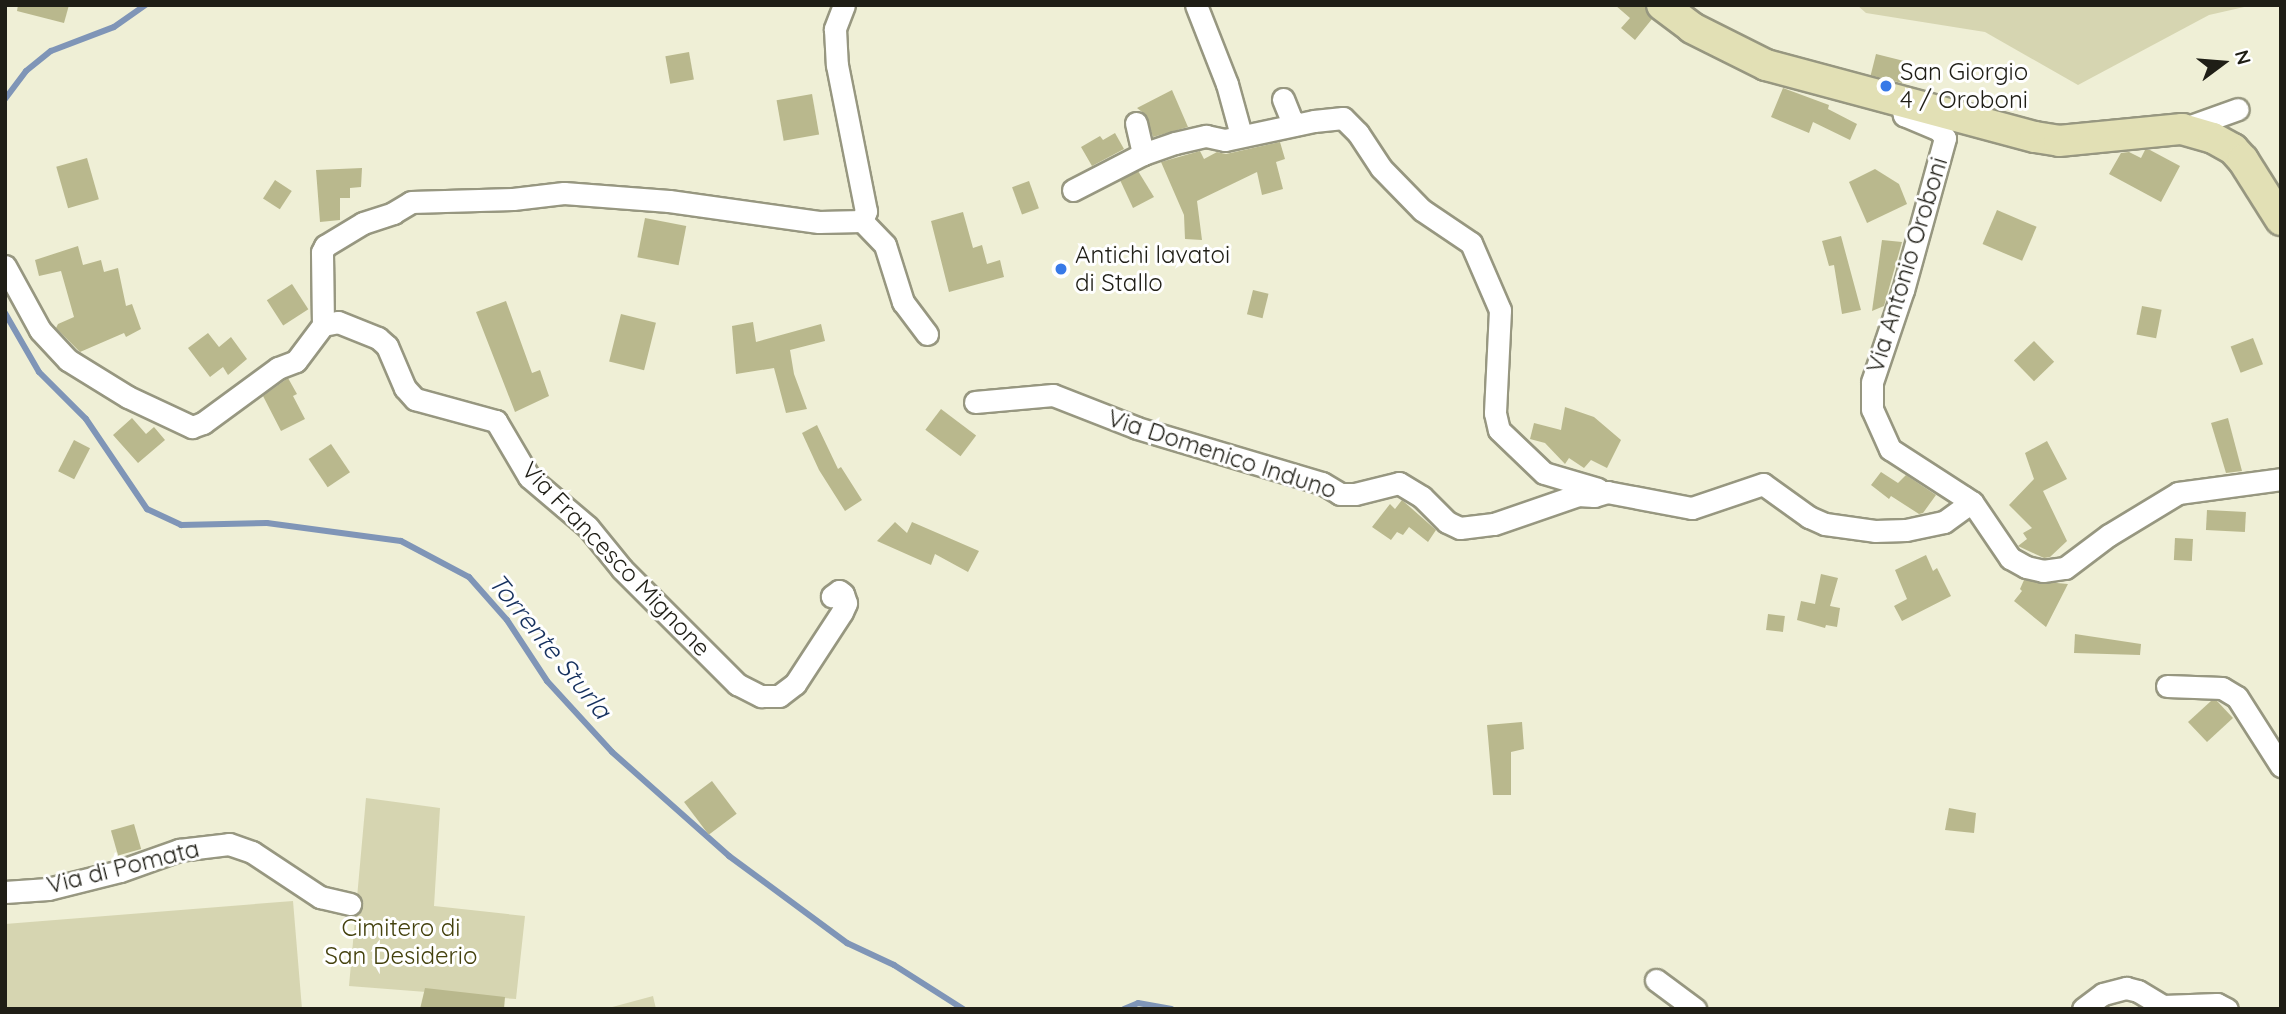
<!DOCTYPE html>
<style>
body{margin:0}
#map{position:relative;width:2286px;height:1014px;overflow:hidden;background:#efefd6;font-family:Quicksand,sans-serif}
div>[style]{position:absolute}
.green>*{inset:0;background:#d6d5b1}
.stream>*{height:6px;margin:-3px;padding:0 3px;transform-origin:3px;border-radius:3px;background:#7f95b7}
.building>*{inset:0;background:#b9b88d;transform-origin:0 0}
.roads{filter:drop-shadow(2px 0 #979780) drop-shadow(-2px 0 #979780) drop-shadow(0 2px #979780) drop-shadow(0 -2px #979780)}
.street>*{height:21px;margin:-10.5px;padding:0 10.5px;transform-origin:10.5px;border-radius:10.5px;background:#fff}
.secondary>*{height:30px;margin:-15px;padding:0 15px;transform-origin:15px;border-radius:15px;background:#e2e0b5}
.dots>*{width:19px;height:19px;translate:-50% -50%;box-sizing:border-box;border:4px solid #fff;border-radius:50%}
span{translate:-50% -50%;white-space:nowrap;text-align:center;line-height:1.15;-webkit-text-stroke:6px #fff;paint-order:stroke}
.poi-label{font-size:24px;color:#1f1e16}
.left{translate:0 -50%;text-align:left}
.street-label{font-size:24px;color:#1f1e16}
.park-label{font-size:24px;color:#44410d}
.water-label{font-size:26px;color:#16315e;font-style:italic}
.frame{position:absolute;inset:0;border:7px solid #1f1e16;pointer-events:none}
.north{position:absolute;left:2188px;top:28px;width:70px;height:70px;-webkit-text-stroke:5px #fff;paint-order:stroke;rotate:74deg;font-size:19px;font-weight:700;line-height:28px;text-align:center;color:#1f1e16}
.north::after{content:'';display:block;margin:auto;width:24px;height:32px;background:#1f1e16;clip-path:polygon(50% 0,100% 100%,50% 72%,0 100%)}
</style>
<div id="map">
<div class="green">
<div style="clip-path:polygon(1857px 5px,2253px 5px,2209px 15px,2078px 85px,1985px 32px,1866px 13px)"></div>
<div style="clip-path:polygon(366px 798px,440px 808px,434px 906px,525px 916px,516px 999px,349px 986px)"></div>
<div style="clip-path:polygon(293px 901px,302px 1009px,5px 1009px,5px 924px)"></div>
<div style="clip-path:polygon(653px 996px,656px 1009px,605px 1009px)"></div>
</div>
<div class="stream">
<div style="left:5px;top:99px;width:35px;rotate:-53deg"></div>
<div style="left:26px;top:71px;width:32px;rotate:-39deg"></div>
<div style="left:51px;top:51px;width:67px;rotate:-20.9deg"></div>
<div style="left:114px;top:27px;width:39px;rotate:-35deg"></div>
<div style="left:5px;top:313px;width:68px;rotate:60deg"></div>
<div style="left:39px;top:372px;width:66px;rotate:45deg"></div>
<div style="left:86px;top:419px;width:109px;rotate:55.9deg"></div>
<div style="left:147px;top:509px;width:38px;rotate:25deg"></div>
<div style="left:181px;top:525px;width:86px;rotate:-1.3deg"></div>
<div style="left:267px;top:523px;width:135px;rotate:7.7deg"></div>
<div style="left:401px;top:541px;width:77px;rotate:27.9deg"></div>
<div style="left:469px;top:577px;width:57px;rotate:48.5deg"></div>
<div style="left:507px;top:620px;width:73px;rotate:56.7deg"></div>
<div style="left:547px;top:681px;width:96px;rotate:47.5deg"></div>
<div style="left:612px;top:752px;width:157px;rotate:41.6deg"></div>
<div style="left:729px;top:856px;width:147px;rotate:36.4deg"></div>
<div style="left:847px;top:943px;width:52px;rotate:25.1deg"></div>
<div style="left:894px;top:965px;width:82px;rotate:32.5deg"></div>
<div style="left:1124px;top:1009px;width:15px;rotate:-23deg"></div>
<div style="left:1138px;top:1003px;width:34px;rotate:10deg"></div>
</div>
<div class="building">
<div style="clip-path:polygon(18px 5px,69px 5px,64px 23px,17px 11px)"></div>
<div style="clip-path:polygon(1615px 5px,1645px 5px,1652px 19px,1635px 40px,1621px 28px,1630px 18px)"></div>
<div style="left:689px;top:52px;width:28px;height:24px;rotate:80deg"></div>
<div style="left:1876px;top:54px;width:32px;height:22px;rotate:14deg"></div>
<div style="clip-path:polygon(1783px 88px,1829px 105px,1828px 109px,1857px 124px,1850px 140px,1813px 122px,1809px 133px,1771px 117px)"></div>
<div style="clip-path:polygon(1172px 90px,1188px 127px,1153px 137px,1146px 115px,1137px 108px)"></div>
<div style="left:812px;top:94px;width:41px;height:36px;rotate:80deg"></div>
<div style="clip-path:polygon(1115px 133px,1124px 149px,1092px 166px,1081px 147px,1100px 136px,1103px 140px)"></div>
<div style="clip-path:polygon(1280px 142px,1285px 159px,1276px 162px,1283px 189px,1262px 195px,1257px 172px,1197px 201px,1202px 240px,1185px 239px,1184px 215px,1161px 162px,1200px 151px,1204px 159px,1217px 152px,1226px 154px)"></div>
<div style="clip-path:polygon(2145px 150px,2150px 150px,2180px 166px,2161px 202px,2109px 174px,2121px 153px,2129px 152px,2141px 158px)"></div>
<div style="left:87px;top:158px;width:43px;height:32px;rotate:74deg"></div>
<div style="clip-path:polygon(362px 168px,361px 187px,350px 188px,350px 198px,340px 198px,340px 220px,320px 222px,316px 170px)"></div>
<div style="clip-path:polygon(1875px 169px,1899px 184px,1907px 204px,1867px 223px,1849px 182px)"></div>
<div style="clip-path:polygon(1138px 171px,1154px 197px,1133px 208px,1120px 180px)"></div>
<div style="left:275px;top:180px;width:20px;height:22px;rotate:33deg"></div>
<div style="left:1029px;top:181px;width:29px;height:18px;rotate:70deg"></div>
<div style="left:1997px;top:210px;width:43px;height:37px;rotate:23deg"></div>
<div style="clip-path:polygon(963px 212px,973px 248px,982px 245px,987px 264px,1000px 260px,1004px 277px,949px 292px,931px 221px)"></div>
<div style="left:645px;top:218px;width:42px;height:40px;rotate:11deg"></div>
<div style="clip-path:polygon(1841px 236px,1861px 310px,1842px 314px,1834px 265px,1829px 266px,1822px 241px)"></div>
<div style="clip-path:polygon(1882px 240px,1902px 242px,1884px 306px,1872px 311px)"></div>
<div style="clip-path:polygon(78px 246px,83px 265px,101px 260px,104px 272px,118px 268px,126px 306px,132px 304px,141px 329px,126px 337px,124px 333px,80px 352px,56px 328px,58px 324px,74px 317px,61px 271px,39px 276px,35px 260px)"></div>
<div style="left:292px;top:284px;width:30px;height:30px;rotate:57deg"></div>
<div style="left:1253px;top:290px;width:16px;height:25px;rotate:14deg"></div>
<div style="clip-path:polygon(506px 301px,532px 373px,540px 370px,549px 396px,515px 412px,476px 312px)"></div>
<div style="left:2142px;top:306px;width:20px;height:29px;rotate:11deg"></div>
<div style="left:621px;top:314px;width:36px;height:49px;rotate:14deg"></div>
<div style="clip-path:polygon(753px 322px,756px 342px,821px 324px,825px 341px,790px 350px,794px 374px,807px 409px,786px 413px,774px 368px,736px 374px,732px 326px)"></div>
<div style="clip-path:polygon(208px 333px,219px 347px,231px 337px,247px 359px,228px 375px,223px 367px,210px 377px,188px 348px)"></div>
<div style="left:2253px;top:338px;width:28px;height:24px;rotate:69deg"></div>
<div style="left:2034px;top:341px;width:29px;height:28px;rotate:46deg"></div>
<div style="clip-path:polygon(288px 378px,297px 394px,293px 396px,305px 419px,281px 431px,263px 396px)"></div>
<div style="clip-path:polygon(1565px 407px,1594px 417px,1621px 440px,1607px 468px,1591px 460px,1584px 468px,1569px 458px,1565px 464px,1545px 443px,1530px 439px,1534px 423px,1561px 430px)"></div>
<div style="left:941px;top:409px;width:44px;height:26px;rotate:37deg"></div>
<div style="clip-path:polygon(132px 418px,146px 434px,154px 427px,165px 440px,138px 463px,113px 435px)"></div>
<div style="clip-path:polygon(2228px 418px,2242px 471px,2226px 473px,2211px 423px)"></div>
<div style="clip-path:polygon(817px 425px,838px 469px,841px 467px,862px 500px,845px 511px,819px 470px,802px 433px)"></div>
<div style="left:74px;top:440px;width:18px;height:35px;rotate:27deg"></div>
<div style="clip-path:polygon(2047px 441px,2067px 479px,2043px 491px,2067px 541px,2050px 557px,2044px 558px,2018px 546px,2027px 539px,2023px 533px,2032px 528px,2009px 505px,2034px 479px,2025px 453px)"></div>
<div style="left:331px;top:444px;width:34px;height:27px;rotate:56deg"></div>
<div style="clip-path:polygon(1881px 472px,1898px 483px,1906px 475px,1936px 495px,1923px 513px,1919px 514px,1891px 496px,1889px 499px,1871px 485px)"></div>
<div style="clip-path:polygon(1402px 500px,1436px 530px,1428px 542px,1409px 527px,1403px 535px,1397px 532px,1391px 540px,1372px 527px,1390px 504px,1395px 509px)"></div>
<div style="left:2207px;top:510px;width:39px;height:20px;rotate:3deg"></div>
<div style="clip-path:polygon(895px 522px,907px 533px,912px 522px,979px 551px,968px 572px,935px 554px,931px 565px,877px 541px)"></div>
<div style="left:2175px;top:538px;width:18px;height:22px;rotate:3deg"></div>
<div style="clip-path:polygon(1926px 555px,1933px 571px,1937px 568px,1951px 596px,1902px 621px,1894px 606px,1907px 599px,1895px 570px)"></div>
<div style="clip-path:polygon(1821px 574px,1838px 578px,1830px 606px,1840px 608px,1837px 627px,1826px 625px,1825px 628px,1797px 620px,1801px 601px,1815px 604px)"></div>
<div style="clip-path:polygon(2024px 580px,2068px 584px,2046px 627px,2014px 601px,2022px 591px,2020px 589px)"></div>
<div style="left:1768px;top:614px;width:17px;height:16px;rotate:7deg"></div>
<div style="clip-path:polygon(2075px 634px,2141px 644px,2140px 655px,2074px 653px)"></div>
<div style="clip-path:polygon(2211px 701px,2217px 701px,2233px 718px,2207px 742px,2188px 722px)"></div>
<div style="clip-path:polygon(1522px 722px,1524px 749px,1511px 752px,1511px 795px,1493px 795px,1487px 725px)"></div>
<div style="left:712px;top:781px;width:41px;height:35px;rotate:53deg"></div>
<div style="clip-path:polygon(1949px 808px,1976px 813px,1974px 833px,1945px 830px)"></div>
<div style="left:134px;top:824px;width:26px;height:24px;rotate:74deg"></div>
<div style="clip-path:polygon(425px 988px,505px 997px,504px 1009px,420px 1009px)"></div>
</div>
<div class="roads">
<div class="street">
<div style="left:844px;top:5px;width:26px;rotate:111deg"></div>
<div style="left:835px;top:29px;width:36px;rotate:87deg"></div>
<div style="left:837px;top:65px;width:149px;rotate:78.8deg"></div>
<div style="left:866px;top:211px;width:11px;rotate:112deg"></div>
<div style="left:1196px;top:5px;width:85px;rotate:68.6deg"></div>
<div style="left:1227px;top:84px;width:53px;rotate:74.6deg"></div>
<div style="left:1283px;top:99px;width:22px;rotate:68deg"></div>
<div style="left:1291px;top:119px;width:8px;rotate:40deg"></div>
<div style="left:1900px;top:100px;width:16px;rotate:75deg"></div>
<div style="left:1904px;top:115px;width:38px;rotate:23deg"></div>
<div style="left:1939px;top:130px;width:10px;rotate:53deg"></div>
<div style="left:1945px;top:138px;width:158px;rotate:105.4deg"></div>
<div style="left:1903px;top:290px;width:97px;rotate:108.6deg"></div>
<div style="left:1872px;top:382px;width:27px;rotate:90deg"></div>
<div style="left:1872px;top:409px;width:44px;rotate:65.8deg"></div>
<div style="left:1890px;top:449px;width:98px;rotate:32.9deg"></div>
<div style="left:1972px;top:502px;width:68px;rotate:55.8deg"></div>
<div style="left:2010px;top:558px;width:18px;rotate:29deg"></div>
<div style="left:2026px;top:567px;width:17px;rotate:13deg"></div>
<div style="left:2043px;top:571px;width:22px;rotate:-8deg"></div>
<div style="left:2065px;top:568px;width:55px;rotate:-36.9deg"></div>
<div style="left:2109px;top:535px;width:81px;rotate:-31.3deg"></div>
<div style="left:2178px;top:493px;width:104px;rotate:-7.7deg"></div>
<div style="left:1136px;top:123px;width:32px;rotate:77deg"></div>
<div style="left:2182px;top:129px;width:59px;rotate:-19.7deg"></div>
<div style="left:1073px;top:190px;width:79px;rotate:-27.2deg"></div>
<div style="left:1143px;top:154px;width:34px;rotate:-19deg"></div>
<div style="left:1175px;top:143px;width:32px;rotate:-13deg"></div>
<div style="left:1206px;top:136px;width:19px;rotate:12deg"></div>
<div style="left:1225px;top:140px;width:91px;rotate:-12.1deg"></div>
<div style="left:1314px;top:121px;width:29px;rotate:-6deg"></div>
<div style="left:1343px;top:118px;width:21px;rotate:45deg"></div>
<div style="left:1358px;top:133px;width:42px;rotate:56.7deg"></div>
<div style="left:1381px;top:168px;width:59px;rotate:45.7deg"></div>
<div style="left:1422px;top:210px;width:59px;rotate:34deg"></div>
<div style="left:1471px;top:243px;width:73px;rotate:66.6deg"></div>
<div style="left:1500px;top:310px;width:103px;rotate:92.8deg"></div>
<div style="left:1495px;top:413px;width:17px;rotate:77deg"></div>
<div style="left:1499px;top:430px;width:62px;rotate:43.7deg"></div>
<div style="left:1544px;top:473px;width:56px;rotate:16.5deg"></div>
<div style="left:5px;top:266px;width:73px;rotate:61.3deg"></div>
<div style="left:40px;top:330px;width:41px;rotate:47deg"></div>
<div style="left:68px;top:360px;width:70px;rotate:31.7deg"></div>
<div style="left:128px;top:397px;width:71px;rotate:25.1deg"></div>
<div style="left:192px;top:427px;width:12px;rotate:-20deg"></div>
<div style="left:203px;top:423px;width:93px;rotate:-36.3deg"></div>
<div style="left:278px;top:368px;width:19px;rotate:-21deg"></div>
<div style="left:296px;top:361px;width:45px;rotate:-53.1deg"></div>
<div style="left:323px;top:325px;width:15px;rotate:-11deg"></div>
<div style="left:338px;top:322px;width:43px;rotate:21.8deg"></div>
<div style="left:378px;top:338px;width:12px;rotate:42deg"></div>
<div style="left:387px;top:346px;width:46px;rotate:66.8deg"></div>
<div style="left:405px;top:388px;width:15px;rotate:48deg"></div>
<div style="left:415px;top:399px;width:84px;rotate:15.2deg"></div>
<div style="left:496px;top:421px;width:65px;rotate:59.5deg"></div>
<div style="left:529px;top:477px;width:77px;rotate:40.3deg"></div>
<div style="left:588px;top:527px;width:54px;rotate:51deg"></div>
<div style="left:622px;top:569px;width:163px;rotate:45deg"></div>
<div style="left:737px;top:684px;width:27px;rotate:27deg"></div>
<div style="left:761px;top:696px;width:18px"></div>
<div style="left:779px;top:696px;width:20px;rotate:-37deg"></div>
<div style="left:795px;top:684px;width:86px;rotate:-56.9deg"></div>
<div style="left:842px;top:612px;width:10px;rotate:-66deg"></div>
<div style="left:846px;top:603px;width:9px;rotate:-108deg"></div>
<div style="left:843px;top:594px;width:5px;rotate:-143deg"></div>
<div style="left:839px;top:591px;width:9px;rotate:144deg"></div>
<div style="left:323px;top:325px;width:73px;rotate:-90.8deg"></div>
<div style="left:322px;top:252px;width:7px;rotate:-63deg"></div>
<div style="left:325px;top:246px;width:44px;rotate:-31.2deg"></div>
<div style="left:363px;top:223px;width:32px;rotate:-18deg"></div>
<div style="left:393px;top:213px;width:21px;rotate:-31deg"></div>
<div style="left:411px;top:202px;width:102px;rotate:-1.7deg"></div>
<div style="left:513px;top:199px;width:51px;rotate:-6.7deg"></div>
<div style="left:564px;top:193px;width:105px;rotate:4.4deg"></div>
<div style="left:669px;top:201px;width:151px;rotate:8deg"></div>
<div style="left:819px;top:222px;width:43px;rotate:-1.3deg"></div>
<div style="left:862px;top:221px;width:33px;rotate:46deg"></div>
<div style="left:885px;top:245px;width:60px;rotate:72.5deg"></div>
<div style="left:903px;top:302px;width:40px;rotate:53deg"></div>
<div style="left:975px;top:402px;width:78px;rotate:-5.1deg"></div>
<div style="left:1053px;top:395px;width:90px;rotate:21.4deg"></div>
<div style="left:1137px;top:428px;width:193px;rotate:16.6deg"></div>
<div style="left:1322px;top:483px;width:21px;rotate:31deg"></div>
<div style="left:1340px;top:494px;width:15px"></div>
<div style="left:1355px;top:494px;width:45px;rotate:-14deg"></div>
<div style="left:1399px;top:483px;width:27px;rotate:31deg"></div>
<div style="left:1422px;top:497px;width:35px;rotate:45deg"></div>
<div style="left:1447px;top:522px;width:14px;rotate:25deg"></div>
<div style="left:1460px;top:528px;width:34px;rotate:-7deg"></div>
<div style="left:1494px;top:524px;width:89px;rotate:-19deg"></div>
<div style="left:1578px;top:495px;width:16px;rotate:4deg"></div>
<div style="left:1594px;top:496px;width:14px;rotate:-17deg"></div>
<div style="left:1607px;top:492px;width:86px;rotate:10.7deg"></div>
<div style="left:1692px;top:508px;width:75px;rotate:-18.7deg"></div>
<div style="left:1763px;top:484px;width:57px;rotate:35.7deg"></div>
<div style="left:1809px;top:517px;width:17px;rotate:24deg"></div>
<div style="left:1825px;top:524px;width:50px;rotate:8deg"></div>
<div style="left:1875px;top:531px;width:31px;rotate:-2deg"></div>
<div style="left:1906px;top:530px;width:39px;rotate:-12deg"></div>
<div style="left:1944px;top:522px;width:26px;rotate:-36deg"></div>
<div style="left:1965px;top:507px;width:10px;rotate:-96deg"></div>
<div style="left:2167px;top:686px;width:55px;rotate:2.1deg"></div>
<div style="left:2222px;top:688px;width:17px;rotate:31deg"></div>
<div style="left:2237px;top:697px;width:82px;rotate:57.5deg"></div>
<div style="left:5px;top:892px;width:43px;rotate:-4deg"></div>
<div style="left:48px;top:889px;width:74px;rotate:-14deg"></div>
<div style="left:120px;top:871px;width:63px;rotate:-19.6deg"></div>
<div style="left:179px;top:850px;width:50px;rotate:-6.8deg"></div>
<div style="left:229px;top:844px;width:24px;rotate:19deg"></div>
<div style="left:252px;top:852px;width:82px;rotate:33.5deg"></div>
<div style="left:320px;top:897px;width:31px;rotate:13deg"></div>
<div style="left:1656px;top:980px;width:49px;rotate:36.6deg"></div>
<div style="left:2083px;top:1009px;width:25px;rotate:-37deg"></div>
<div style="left:2103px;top:994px;width:24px;rotate:-15deg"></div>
<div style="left:2126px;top:988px;width:12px;rotate:14deg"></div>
<div style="left:2138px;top:991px;width:29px;rotate:31deg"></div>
<div style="left:2163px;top:1006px;width:54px;rotate:-2.1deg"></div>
<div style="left:2217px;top:1004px;width:11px;rotate:27deg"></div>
</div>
<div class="secondary">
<div style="left:1662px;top:5px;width:38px;rotate:37deg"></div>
<div style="left:1692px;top:28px;width:83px;rotate:26.6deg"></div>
<div style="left:1766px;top:65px;width:278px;rotate:15deg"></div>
<div style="left:2035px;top:137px;width:24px;rotate:9deg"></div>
<div style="left:2059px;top:141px;width:124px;rotate:-5.6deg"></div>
<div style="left:2182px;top:129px;width:32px;rotate:16deg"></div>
<div style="left:2213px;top:138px;width:23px;rotate:29deg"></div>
<div style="left:2233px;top:149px;width:15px;rotate:48deg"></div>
<div style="left:2243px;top:160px;width:71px;rotate:57.7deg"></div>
</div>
</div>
<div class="dots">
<div style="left:1886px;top:86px;background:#3779e7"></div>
<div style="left:1061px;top:269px;background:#3779e7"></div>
</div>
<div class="poi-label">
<span class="left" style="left:1900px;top:86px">San Giorgio<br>4 / Oroboni</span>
<span class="left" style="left:1075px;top:269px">Antichi lavatoi<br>di Stallo</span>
</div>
<div class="street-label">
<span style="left:1907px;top:265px;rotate:-73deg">Via Antonio Oroboni</span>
<span style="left:1222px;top:454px;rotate:18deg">Via Domenico Induno</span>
<span style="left:616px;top:559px;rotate:46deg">Via Francesco Mignone</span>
<span style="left:123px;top:867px;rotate:-14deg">Via di Pomata</span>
</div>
<div class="park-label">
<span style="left:401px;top:942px">Cimitero di<br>San Desiderio</span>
</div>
<div class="water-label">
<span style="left:550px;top:646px;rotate:51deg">Torrente Sturla</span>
</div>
<div class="frame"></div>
<div class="north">N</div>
</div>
